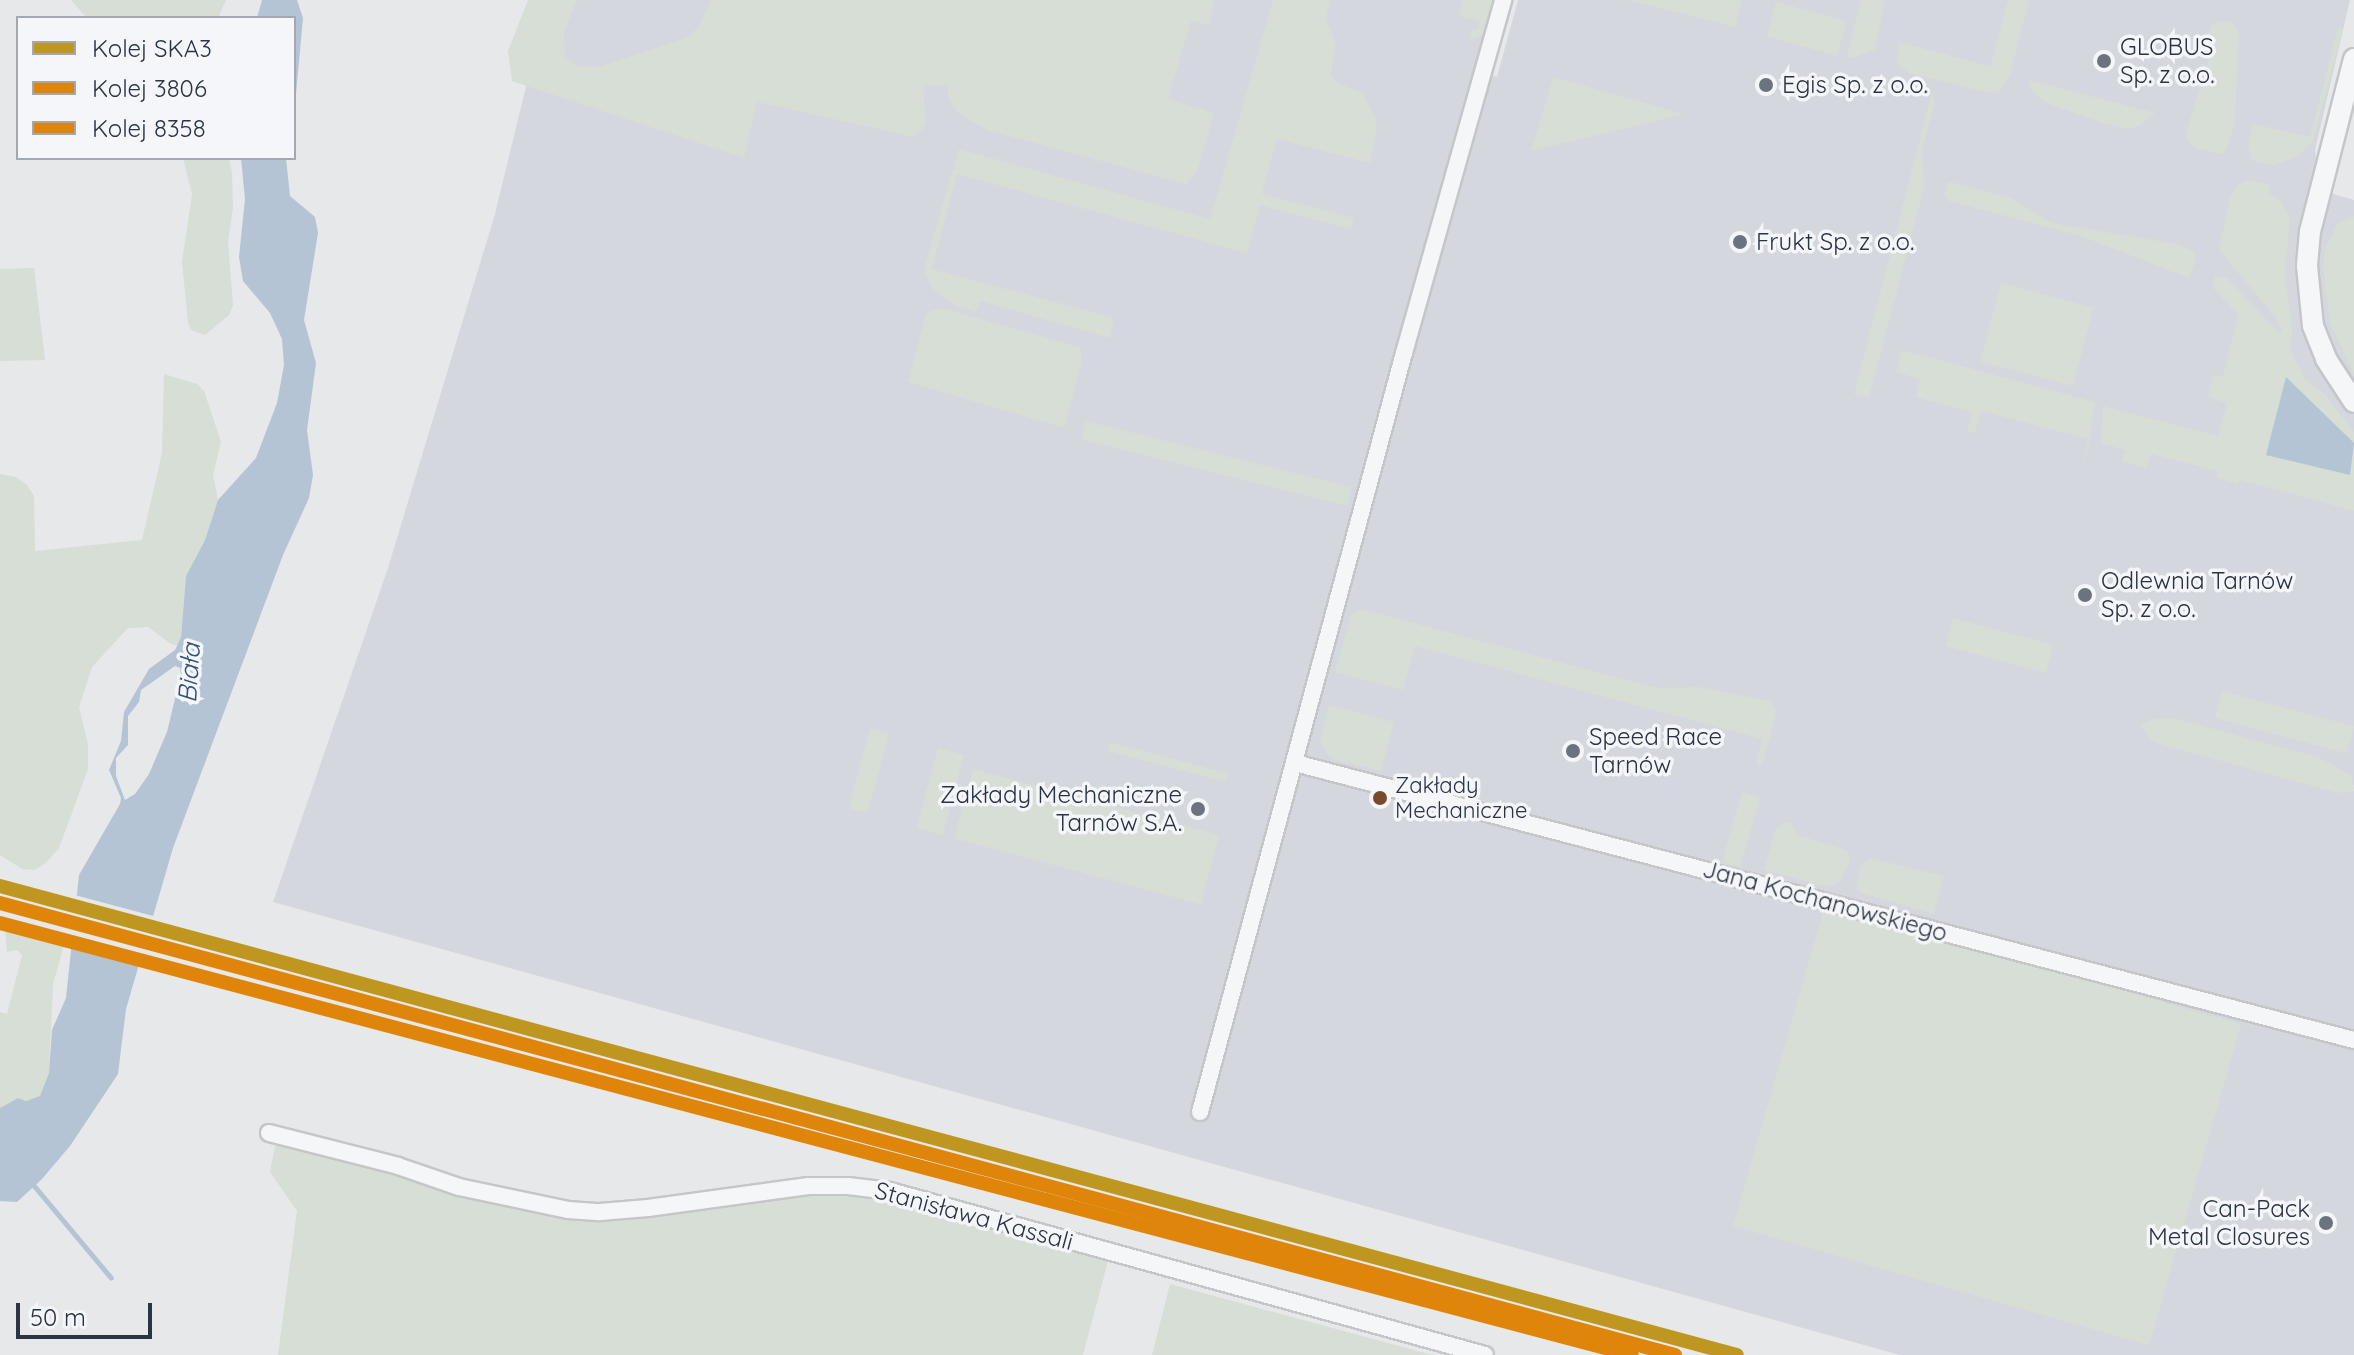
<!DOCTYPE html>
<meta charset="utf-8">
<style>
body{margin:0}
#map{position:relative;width:2354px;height:1355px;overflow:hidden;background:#e6e8ea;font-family:Quicksand,sans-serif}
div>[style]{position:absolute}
.built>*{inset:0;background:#d4d7dd}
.green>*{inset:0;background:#d6ded6;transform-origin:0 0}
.water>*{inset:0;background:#b4c4d5}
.pier>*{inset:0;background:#e6e8ea;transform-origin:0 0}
.stream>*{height:5px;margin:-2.5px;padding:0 2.5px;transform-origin:2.5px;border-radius:2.5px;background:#b4c4d5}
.roads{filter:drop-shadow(2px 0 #c4c6c8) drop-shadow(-2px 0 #c4c6c8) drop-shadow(0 2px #c4c6c8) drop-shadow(0 -2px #c4c6c8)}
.minor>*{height:16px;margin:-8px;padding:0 8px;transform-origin:8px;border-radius:8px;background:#f5f6f7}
.tertiary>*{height:20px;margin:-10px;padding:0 10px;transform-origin:10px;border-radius:10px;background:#f5f6f7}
.rail-1>*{height:14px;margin:-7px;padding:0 7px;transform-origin:7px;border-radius:7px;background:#bf9720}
.rail-2>*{height:14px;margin:-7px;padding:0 7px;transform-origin:7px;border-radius:7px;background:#df860a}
.rail-3>*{height:14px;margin:-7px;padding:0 7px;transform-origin:7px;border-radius:7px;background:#df860a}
.dots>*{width:22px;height:22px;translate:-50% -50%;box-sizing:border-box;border:4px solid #f4f6f9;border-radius:50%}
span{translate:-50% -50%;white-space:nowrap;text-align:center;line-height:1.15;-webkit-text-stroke:7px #f4f6f9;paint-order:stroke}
.bus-label{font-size:22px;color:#2b3445}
.left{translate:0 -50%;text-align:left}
.poi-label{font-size:24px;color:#2b3445}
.right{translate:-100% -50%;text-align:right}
.street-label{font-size:24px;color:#2b3445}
.water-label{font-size:26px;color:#34527a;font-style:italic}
.legend{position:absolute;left:16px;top:16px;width:280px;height:144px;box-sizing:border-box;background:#f4f6f9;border:2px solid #a4a8b1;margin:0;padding:10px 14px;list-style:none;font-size:24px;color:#2b3445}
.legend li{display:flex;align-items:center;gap:16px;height:40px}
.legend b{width:40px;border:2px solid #a4a8b1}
.scale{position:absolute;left:16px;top:1303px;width:136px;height:36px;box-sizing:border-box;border:4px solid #2b3445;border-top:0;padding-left:10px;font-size:24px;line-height:28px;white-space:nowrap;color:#2b3445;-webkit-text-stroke:6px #f4f6f9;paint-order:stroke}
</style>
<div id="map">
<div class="built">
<div style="clip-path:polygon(547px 0,1494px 0,1475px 70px,1497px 77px,1518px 0,2350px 0,2315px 150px,2319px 190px,2354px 200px,2354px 1355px,1900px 1355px,273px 902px,388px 568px,495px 214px)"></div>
</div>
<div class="green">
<div style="clip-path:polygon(71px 0,226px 0,218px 18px,87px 18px)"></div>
<div style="clip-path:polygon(528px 0,577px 0,564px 32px,565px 57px,578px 66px,598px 67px,688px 37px,699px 26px,711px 0,1215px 0,1209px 25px,1191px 21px,1168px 99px,1214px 113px,1198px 169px,1186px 184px,987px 130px,958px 113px,949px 100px,947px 85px,923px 85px,926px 120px,923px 129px,914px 137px,757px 102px,744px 158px,512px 81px,508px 51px)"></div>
<div style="clip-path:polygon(1273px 0,1330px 0,1326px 19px,1336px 44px,1331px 75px,1338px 83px,1362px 93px,1375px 116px,1377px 129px,1370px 163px,1277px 139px,1262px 194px,1354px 218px,1351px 229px,1260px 205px,1247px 253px,957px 174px,932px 269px,1114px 318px,1110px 338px,980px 301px,976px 312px,959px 307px,934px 290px,926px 276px,925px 265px,959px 149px,1210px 219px)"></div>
<div style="clip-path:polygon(1463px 0,1494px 0,1484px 35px,1469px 40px,1471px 31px,1478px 29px,1480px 22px,1459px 16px)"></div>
<div style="clip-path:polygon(1627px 0,1742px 0,1735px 27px)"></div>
<div style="clip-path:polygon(1861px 0,1885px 0,1875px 50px,1852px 58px,1847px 56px)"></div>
<div style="clip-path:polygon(2008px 0,2029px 0,2010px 75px,1999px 91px,1989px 93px,1908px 73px,1897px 61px,1899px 42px,1990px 66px)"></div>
<div style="left:1776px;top:2px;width:73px;height:36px;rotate:15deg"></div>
<div style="clip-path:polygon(2221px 20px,2231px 22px,2239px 32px,2235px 120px,2228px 146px,2222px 154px,2195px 148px,2186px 139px,2186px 133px,2210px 55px,2208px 33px,2213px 24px)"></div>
<div style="clip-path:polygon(2338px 28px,2343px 29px,2313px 141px,2297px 157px,2274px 165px,2258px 163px,2251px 159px,2248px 146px,2253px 124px,2310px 137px)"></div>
<div style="clip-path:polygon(1553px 77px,1685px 114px,1531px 151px)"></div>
<div style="clip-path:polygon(2029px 80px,2155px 113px,2140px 126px,2126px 129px,2103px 123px,2044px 102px,2031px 90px)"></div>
<div style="clip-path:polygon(1932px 92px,1935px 102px,1922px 150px,1924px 188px,1869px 398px,1854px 394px)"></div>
<div style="clip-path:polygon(183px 158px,229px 158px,232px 173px,233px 208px,228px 241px,233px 305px,229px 315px,205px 335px,191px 330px,188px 323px,182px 262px,192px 194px)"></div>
<div style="clip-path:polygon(2248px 180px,2271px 185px,2269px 193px,2281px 201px,2290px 217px,2285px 276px,2292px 329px,2290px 350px,2305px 379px,2325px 395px,2354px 432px,2354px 511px,2240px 480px,2238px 484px,2217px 478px,2218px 471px,2151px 454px,2146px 468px,2122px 461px,2125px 450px,2101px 443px,2103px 406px,2218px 436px,2227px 403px,2207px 397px,2213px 375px,2223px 377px,2238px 315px,2213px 288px,2215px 276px,2227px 278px,2279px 333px,2282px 331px,2276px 318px,2219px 250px,2230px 197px,2237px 185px)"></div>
<div style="clip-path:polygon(1951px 182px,2013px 199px,2051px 223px,2177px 244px,2194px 251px,2196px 259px,2189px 278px,2081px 236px,1949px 201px,1944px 195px,1947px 183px)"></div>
<div style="clip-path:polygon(2354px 216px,2354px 374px,2330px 323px,2323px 266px,2325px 250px,2337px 224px)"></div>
<div style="clip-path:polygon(34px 268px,45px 360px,0 361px,0 269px)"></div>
<div style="left:2001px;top:283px;width:96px;height:81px;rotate:15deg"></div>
<div style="clip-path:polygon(941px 308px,1080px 347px,1082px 361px,1064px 428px,908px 382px,925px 317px,928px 312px)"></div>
<div style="clip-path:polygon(1902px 350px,2095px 402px,2090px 439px,2082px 471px,2088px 439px,1981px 411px,1975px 433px,1967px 431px,1972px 412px,1916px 397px,1920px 379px,1896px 372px)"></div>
<div style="clip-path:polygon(164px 374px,197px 384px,204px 391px,221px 442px,213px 475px,218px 500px,205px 540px,186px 576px,181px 637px,177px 645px,171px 644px,148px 627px,128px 628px,92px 667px,79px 707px,88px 744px,88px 769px,59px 848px,45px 864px,34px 870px,22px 869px,0 855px,0 474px,16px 477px,27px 485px,34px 496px,35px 551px,142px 540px,162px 453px)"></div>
<div style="left:1086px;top:421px;width:274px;height:19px;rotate:14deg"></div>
<div style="clip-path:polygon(1361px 609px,1657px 688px,1699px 687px,1770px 701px,1776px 710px,1775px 719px,1762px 766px,1756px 765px,1762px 739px,1415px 646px,1403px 690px,1335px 672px,1351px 616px)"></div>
<div style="left:1953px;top:618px;width:104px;height:29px;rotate:15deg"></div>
<div style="left:2222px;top:691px;width:137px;height:28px;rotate:15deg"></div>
<div style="clip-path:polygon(1329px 705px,1394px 722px,1381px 771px,1335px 760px,1327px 753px,1320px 742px)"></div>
<div style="clip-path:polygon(2173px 718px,2318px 757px,2352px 776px,2354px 791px,2338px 793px,2159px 744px,2151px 740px,2140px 724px,2155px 719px)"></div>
<div style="left:870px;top:728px;width:20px;height:83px;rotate:15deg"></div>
<div style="left:1110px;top:742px;width:122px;height:9px;rotate:15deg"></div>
<div style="left:938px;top:748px;width:27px;height:83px;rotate:15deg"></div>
<div style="left:973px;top:769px;width:255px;height:72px;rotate:15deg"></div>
<div style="left:1742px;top:792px;width:19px;height:73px;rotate:16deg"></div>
<div style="clip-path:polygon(1786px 822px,1791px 823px,1798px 835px,1847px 850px,1850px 861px,1840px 882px,1827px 887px,1764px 870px,1775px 830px)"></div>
<div style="clip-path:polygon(1870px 858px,1944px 876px,1934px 914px,1860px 893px,1857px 887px,1860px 867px)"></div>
<div style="left:1825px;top:905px;width:433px;height:334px;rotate:16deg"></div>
<div style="clip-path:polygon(4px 918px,66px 938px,53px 984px,49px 1073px,41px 1096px,26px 1101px,18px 1098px,0 1108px,0 1012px,7px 1014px,22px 955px,17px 950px,7px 952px)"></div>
<div style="clip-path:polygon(285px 1145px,557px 1215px,814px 1192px,853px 1192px,1108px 1261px,1083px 1355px,278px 1355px,297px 1211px,270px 1172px,275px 1146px)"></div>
<div style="clip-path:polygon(1170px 1284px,1432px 1355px,1152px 1355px)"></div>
</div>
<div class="water">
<div style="clip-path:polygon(262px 0,297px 0,303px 18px,294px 116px,294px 18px,257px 18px)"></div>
<div style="clip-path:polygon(evenodd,241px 158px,286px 158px,290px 196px,315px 217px,318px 233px,304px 320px,316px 363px,307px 430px,313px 475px,309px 498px,283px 555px,173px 848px,126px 1009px,118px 1074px,70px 1146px,42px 1179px,17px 1202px,0 1201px,0 1108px,18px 1098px,26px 1101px,40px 1096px,49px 1073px,52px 1030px,66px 998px,79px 875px,120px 804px,121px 798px,109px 770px,121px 741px,124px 712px,149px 669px,175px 650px,181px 637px,186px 576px,205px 540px,218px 500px,256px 458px,277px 403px,284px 365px,282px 339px,270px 313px,243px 281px,239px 257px,245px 199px,241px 158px,175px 666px,180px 668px,181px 674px,167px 732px,149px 774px,135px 794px,125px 800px,116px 776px,116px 758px,128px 745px,128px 716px,139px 702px,141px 690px,175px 666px)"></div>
<div style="clip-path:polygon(2286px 377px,2354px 443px,2350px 475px,2266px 455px)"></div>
</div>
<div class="pier">
<div style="left:71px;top:894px;width:91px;height:41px;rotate:15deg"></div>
</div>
<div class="stream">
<div style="left:30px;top:1181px;width:126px;rotate:50.1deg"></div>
</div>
<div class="roads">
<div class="minor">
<div style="left:1295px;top:763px;width:1095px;rotate:14.66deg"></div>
<div style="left:1200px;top:1112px;width:786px;rotate:-74.96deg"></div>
<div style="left:1404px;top:353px;width:367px;rotate:-74.3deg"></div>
<div style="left:269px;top:1133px;width:133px;rotate:14.3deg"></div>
<div style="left:398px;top:1166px;width:65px;rotate:19deg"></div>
<div style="left:459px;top:1187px;width:111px;rotate:11.9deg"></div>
<div style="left:568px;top:1210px;width:32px;rotate:4deg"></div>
<div style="left:600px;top:1212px;width:48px;rotate:-4.8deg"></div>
<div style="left:648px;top:1208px;width:162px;rotate:-7.8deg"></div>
<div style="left:809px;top:1186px;width:39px"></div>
<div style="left:848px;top:1186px;width:42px;rotate:6.8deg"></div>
<div style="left:890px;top:1191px;width:617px;rotate:15.41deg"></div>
</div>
<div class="tertiary">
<div style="left:2354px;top:59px;width:178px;rotate:104.3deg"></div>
<div style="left:2310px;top:231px;width:35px;rotate:95deg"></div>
<div style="left:2307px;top:266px;width:60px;rotate:84.3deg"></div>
<div style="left:2313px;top:326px;width:35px;rotate:68deg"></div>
<div style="left:2326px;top:359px;width:51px;rotate:56.9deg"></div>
</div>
</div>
<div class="rail-1">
<div style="left:0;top:886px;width:1799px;rotate:15.11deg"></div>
</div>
<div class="rail-2">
<div style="left:0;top:903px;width:1735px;rotate:15.1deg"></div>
</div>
<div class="rail-3">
<div style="left:0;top:923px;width:1688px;rotate:14.83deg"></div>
</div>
<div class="dots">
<div style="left:2104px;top:61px;background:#6c737f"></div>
<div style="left:1766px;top:85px;background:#6c737f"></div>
<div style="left:1740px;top:242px;background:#6c737f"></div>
<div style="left:2085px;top:595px;background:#6c737f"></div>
<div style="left:1573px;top:751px;background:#6c737f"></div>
<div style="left:1380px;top:798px;background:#7a4b2a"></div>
<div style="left:1198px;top:809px;background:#6c737f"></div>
<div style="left:2326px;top:1223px;background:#6c737f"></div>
</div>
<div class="bus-label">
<span class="left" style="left:1395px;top:798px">Zakłady<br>Mechaniczne</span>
</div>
<div class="poi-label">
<span class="left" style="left:2120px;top:61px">GLOBUS<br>Sp. z o.o.</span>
<span class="left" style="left:1782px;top:85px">Egis Sp. z o.o.</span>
<span class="left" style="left:1756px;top:242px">Frukt Sp. z o.o.</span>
<span class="left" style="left:2101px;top:595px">Odlewnia Tarnów<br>Sp. z o.o.</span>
<span class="left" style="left:1589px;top:751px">Speed Race<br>Tarnów</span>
<span class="right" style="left:1182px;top:809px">Zakłady Mechaniczne<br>Tarnów S.A.</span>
<span class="right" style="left:2310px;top:1223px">Can-Pack<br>Metal Closures</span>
</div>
<div class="street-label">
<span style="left:1825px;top:901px;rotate:15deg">Jana Kochanowskiego</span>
<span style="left:974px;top:1216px;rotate:15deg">Stanisława Kassali</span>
</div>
<div class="water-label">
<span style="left:189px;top:673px;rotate:-86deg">Biała</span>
</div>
<ul class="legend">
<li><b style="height:10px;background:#bf9720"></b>Kolej SKA3</li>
<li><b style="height:10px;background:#df860a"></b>Kolej 3806</li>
<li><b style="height:10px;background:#df860a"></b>Kolej 8358</li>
</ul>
<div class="scale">50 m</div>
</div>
